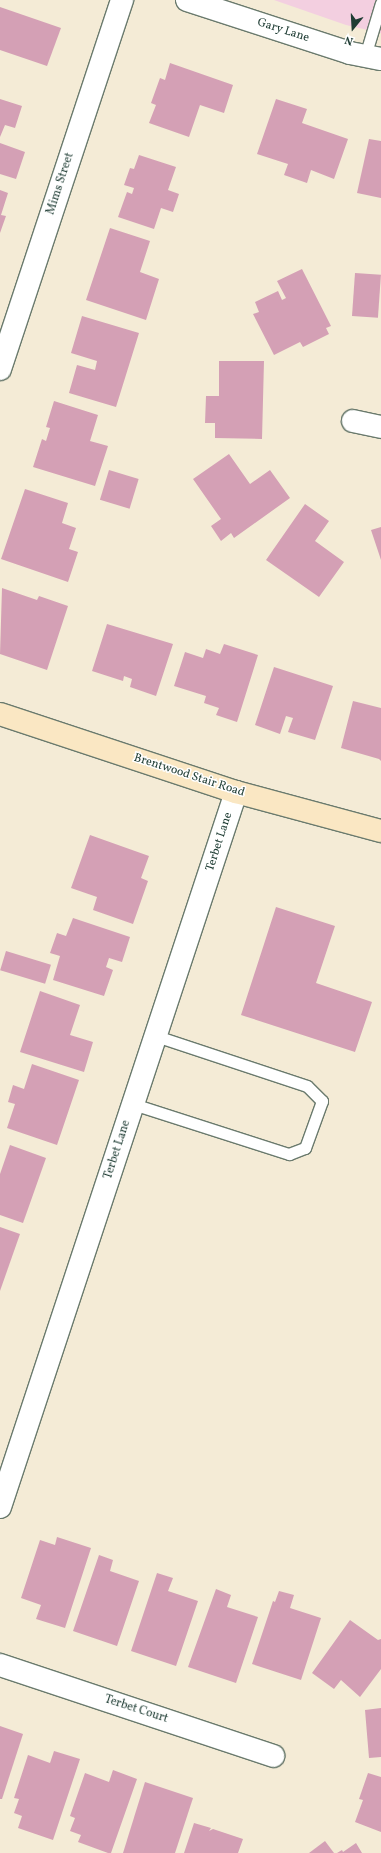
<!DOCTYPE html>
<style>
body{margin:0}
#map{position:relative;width:381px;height:1853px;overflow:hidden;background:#f4ebd6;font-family:Vollkorn,serif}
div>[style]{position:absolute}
.built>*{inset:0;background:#f3cfe0}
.building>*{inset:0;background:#d4a0b5;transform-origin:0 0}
.roads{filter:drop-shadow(1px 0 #6a7a6d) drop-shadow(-1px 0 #6a7a6d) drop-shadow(0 1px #6a7a6d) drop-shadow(0 -1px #6a7a6d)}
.lane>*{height:11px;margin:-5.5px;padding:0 5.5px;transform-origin:5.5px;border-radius:5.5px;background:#fff}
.street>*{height:22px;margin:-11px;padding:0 11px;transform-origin:11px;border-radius:11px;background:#fff}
.secondary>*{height:22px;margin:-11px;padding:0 11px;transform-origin:11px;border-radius:11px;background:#fae7c3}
span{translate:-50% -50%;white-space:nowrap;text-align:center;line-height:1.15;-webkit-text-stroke:3px #fff;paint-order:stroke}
.street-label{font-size:12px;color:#1f3d34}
.north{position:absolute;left:333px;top:8px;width:40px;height:40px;-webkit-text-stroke:3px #fff;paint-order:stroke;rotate:198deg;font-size:11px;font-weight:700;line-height:16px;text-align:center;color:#1f3d34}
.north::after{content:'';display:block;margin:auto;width:14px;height:18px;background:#1f3d34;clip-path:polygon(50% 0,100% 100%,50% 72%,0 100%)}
</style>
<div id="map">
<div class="built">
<div style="clip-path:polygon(274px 0,381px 0,381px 33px,346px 25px)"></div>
</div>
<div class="building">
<div style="clip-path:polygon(0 7px,61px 28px,47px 66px,0 50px)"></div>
<div style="clip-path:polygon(170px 63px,233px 85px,224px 113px,200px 105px,189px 137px,149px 123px,156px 105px,151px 103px,160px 78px,165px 80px)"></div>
<div style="clip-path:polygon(0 99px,22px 106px,15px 128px,5px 125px,0 137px)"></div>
<div style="clip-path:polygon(276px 99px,307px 109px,302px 123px,348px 139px,334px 179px,311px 170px,307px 183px,284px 175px,288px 164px,257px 154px)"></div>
<div style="clip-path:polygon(369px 139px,381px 141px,381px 198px,357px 193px)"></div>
<div style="clip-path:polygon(0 143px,25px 152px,16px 179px,0 174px)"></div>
<div style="clip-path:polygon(139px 155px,176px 167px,168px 190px,179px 194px,173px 212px,161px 208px,154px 229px,118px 217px,127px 192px,132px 194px,134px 188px,124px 185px,130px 168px,134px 169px)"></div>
<div style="clip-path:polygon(0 190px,8px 193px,1px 215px,6px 216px,0 233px)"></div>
<div style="clip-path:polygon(110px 228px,150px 241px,140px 272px,159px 279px,146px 320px,86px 300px)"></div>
<div style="clip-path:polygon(302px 269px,331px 326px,326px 328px,329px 334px,303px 347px,300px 342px,274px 355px,253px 314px,259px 312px,255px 302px,278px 291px,282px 300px,286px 298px,277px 281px)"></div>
<div style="left:355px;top:273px;width:26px;height:43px;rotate:4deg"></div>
<div style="clip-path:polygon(82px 316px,139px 333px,116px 407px,69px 393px,77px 365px,95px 370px,97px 361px,71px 353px)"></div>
<div style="clip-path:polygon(219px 361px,264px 361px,262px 439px,215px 438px,215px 423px,205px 423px,206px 396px,219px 396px)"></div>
<div style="clip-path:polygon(54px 401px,98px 415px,90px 441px,108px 446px,95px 486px,33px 467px,42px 439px,46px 441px,50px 428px,46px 427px)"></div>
<div style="clip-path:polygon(229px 454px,250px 484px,270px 470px,290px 498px,234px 538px,231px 533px,221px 541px,211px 526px,221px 519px,193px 479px)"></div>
<div style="left:109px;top:470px;width:31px;height:31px;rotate:17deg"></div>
<div style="clip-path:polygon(25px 489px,68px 503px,62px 523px,76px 528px,69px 549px,78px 552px,68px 582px,1px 559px)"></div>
<div style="clip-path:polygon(305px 504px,329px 521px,315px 541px,344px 562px,319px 597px,266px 560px)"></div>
<div style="clip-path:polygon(381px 527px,381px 560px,371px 530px)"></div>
<div style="clip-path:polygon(2px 588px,37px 600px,39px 596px,68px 606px,47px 670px,0 654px)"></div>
<div style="clip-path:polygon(107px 624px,173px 644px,156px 696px,130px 687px,132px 679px,124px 676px,123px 681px,92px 671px)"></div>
<div style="clip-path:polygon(224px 644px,258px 655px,237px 722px,216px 715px,219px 708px,204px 703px,206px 696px,174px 686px,185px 652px,203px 658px,206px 649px,220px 654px)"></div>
<div style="clip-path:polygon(274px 667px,333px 686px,315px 740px,288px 732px,293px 718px,286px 716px,280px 734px,255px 725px)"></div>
<div style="clip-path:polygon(353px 701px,381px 708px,381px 761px,379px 759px,341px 748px)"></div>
<div style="clip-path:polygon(90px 835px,149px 856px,141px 878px,148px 881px,133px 924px,93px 910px,97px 897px,71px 888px)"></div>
<div style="clip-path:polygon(276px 907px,335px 926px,316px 983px,372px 1002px,355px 1052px,241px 1015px)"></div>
<div style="clip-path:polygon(73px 918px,130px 937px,122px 962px,109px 958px,106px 967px,113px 970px,104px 996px,53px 980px,60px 956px,50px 953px,57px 933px,66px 936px)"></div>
<div style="left:6px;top:951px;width:47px;height:20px;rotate:17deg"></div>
<div style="clip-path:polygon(40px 991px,80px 1005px,70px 1035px,93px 1042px,84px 1072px,20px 1052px)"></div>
<div style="clip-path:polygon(32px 1064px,79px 1080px,57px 1145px,7px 1128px,15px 1104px,8px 1102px,13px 1085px,24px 1089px)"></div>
<div style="clip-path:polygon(10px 1145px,46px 1158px,23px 1223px,0 1215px,0 1174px)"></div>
<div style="clip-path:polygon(0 1227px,20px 1234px,0 1291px)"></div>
<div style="clip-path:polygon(57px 1537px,91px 1548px,65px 1628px,36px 1619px,41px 1605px,21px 1598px,40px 1540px,55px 1545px)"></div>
<div style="clip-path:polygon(99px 1555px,113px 1560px,110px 1571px,139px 1581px,117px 1646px,73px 1631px)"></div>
<div style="clip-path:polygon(157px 1573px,173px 1578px,168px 1591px,198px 1601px,176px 1666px,131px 1651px)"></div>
<div style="clip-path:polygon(216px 1589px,231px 1595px,227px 1607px,258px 1617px,236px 1683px,188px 1667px)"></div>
<div style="clip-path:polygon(279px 1591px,294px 1595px,290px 1608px,321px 1618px,301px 1680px,252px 1664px,273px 1601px,275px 1602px)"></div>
<div style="clip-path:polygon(350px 1620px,378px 1640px,381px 1639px,381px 1669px,360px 1697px,341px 1680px,334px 1689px,312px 1673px)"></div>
<div style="clip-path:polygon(381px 1708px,381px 1757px,369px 1758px,365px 1710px)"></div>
<div style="clip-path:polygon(0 1726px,23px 1734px,2px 1799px,0 1799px)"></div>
<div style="clip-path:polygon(54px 1751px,80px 1759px,53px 1840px,18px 1828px,22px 1816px,14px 1813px,19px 1799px,14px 1798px,28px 1755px,50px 1763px)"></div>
<div style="clip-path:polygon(113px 1770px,137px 1779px,111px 1853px,108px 1853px,78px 1842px,81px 1835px,70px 1831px,75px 1818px,70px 1816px,85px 1773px,109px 1782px)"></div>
<div style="clip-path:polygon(368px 1773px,381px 1777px,381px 1832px,355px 1822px,363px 1800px,359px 1799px)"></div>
<div style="clip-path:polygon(145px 1782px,193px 1798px,175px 1853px,123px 1853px)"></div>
<div style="clip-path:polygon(194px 1823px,211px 1828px,209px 1831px,213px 1829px,243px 1839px,238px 1853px,184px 1853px)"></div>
<div style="clip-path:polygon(325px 1841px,334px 1853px,309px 1853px)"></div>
<div style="clip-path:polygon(356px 1843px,362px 1853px,337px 1853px,342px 1850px,343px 1852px)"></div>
</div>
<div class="roads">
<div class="lane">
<div style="left:365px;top:56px;width:55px;rotate:-73.2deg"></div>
<div style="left:133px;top:1104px;width:164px;rotate:17.8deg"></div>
<div style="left:289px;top:1154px;width:17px;rotate:-21deg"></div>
<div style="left:305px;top:1148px;width:50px;rotate:-70.1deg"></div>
<div style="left:322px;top:1101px;width:21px;rotate:-135deg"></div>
<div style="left:307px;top:1086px;width:159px;rotate:-161.7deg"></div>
</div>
<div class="street">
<div style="left:187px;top:0;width:171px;rotate:18deg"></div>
<div style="left:350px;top:53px;width:32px;rotate:11deg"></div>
<div style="left:0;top:369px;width:389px;rotate:-71.7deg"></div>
<div style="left:353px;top:421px;width:29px;rotate:12deg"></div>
<div style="left:0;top:1507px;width:753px;rotate:-71.73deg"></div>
<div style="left:0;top:1665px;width:288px;rotate:18.4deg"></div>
</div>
<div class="secondary">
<div style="left:0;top:714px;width:249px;rotate:18.3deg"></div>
<div style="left:236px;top:792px;width:150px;rotate:15.1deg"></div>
</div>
</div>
<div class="street-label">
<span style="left:283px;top:31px;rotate:18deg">Gary Lane</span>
<span style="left:61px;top:184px;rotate:-72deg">Mims Street</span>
<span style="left:189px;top:776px;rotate:18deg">Brentwood Stair Road</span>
<span style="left:220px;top:842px;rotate:-72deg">Terbet Lane</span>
<span style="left:118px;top:1150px;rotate:-72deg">Terbet Lane</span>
<span style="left:136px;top:1710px;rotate:18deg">Terbet Court</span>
</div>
<div class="north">N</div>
</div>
